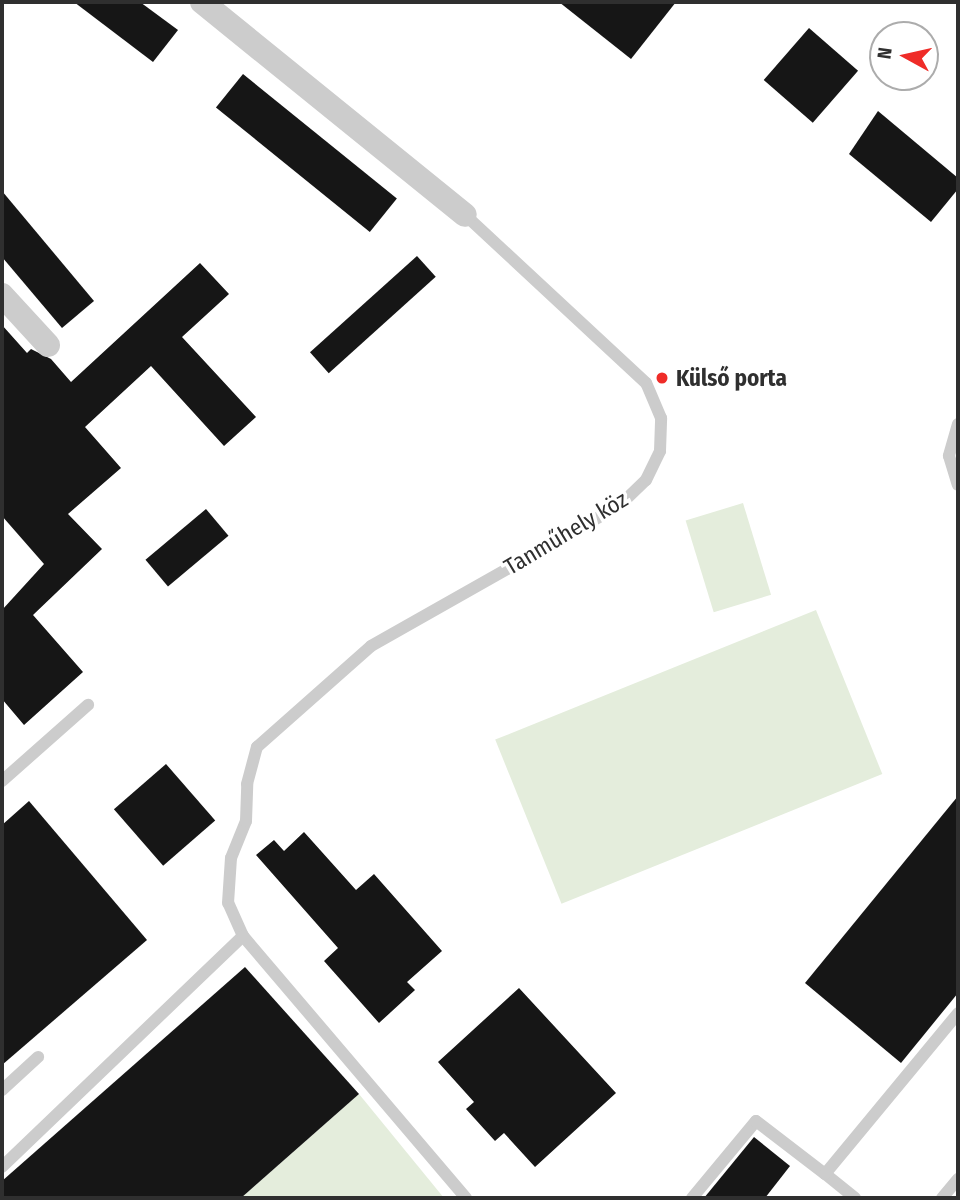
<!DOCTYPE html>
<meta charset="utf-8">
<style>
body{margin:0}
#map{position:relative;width:960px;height:1200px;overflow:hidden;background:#fff;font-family:"Fira Sans Condensed",sans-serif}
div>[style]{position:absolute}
.green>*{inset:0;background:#e4eddc;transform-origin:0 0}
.building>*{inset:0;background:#161616;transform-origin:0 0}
.lane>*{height:12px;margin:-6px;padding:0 6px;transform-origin:6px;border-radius:6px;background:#ccc}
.street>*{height:24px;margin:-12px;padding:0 12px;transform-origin:12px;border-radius:12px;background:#ccc}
.dots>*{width:19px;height:19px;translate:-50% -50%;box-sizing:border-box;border:4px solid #fff;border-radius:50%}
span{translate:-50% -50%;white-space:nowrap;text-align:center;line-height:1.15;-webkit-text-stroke:7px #fff;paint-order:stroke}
.poi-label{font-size:23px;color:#2f2f2f;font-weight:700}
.left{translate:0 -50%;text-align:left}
.street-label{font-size:23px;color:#2f2f2f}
.frame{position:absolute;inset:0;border:4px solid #2f2f2f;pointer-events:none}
.north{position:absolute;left:869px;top:21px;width:70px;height:70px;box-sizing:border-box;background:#fff;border:2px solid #acacac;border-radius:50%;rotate:278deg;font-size:19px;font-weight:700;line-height:28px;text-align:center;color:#2f2f2f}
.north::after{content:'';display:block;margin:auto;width:24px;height:32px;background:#ef2c28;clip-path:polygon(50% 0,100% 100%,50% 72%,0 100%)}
</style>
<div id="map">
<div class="green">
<div style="left:743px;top:503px;width:96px;height:60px;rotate:73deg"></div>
<div style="left:816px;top:610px;width:177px;height:346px;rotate:68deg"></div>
<div style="clip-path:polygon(359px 1094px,444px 1198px,241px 1198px)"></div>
</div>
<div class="building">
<div style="clip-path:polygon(74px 2px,140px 2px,178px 30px,153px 62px)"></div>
<div style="clip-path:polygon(559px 2px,676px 2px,631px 59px)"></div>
<div style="left:809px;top:28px;width:65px;height:69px;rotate:41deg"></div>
<div style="left:243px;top:74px;width:198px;height:43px;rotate:39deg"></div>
<div style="clip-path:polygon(878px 111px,958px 178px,958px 189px,931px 222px,849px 154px)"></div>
<div style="clip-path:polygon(2px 191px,94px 301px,62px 328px,2px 257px)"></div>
<div style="left:417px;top:256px;width:28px;height:144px;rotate:48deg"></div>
<div style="clip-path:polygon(200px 263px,229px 294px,182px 337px,256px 417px,224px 446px,151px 366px,85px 427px,121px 468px,68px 514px,102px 549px,33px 615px,83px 672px,24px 725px,2px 699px,2px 610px,44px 564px,2px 516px,2px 325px,27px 353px,31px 349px,51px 359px,71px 382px)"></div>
<div style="left:206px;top:509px;width:35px;height:79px;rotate:50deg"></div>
<div style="left:166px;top:764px;width:75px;height:69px;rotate:49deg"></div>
<div style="clip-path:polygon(958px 796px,958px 993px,901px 1063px,805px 983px)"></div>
<div style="clip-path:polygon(29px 801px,147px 940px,2px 1065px,2px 825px)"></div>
<div style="clip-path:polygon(304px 832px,356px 890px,374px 874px,442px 951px,407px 982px,415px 990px,379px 1023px,324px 961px,338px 948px,256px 855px,274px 840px,284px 851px)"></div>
<div style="clip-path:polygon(245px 967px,359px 1094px,241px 1198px,2px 1198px,2px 1181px)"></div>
<div style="clip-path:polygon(519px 988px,616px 1093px,535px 1167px,504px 1133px,495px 1141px,466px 1109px,474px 1102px,438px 1062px)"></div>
<div style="clip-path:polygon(754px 1137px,790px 1166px,765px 1198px,704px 1198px)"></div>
</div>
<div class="lane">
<div style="left:958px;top:424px;width:33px;rotate:106deg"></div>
<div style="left:949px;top:456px;width:30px;rotate:73deg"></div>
<div style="left:2px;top:781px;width:115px;rotate:-41.5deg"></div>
<div style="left:243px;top:936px;width:36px;rotate:-114deg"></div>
<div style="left:228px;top:903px;width:45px;rotate:-86.2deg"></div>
<div style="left:231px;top:858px;width:40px;rotate:-68deg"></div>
<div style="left:246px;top:821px;width:37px;rotate:-88deg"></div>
<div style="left:247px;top:784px;width:38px;rotate:-75deg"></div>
<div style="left:257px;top:747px;width:152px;rotate:-41.5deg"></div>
<div style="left:371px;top:646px;width:286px;rotate:-29.5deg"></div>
<div style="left:620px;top:505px;width:36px;rotate:-44deg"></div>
<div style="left:646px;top:480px;width:32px;rotate:-64deg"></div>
<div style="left:660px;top:451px;width:33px;rotate:-88deg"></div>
<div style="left:661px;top:418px;width:38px;rotate:-113deg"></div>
<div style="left:646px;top:383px;width:247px;rotate:-137.1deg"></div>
<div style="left:2px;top:1090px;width:49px;rotate:-42.5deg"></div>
<div style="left:2px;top:1167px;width:334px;rotate:-43.8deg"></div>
<div style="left:243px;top:936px;width:344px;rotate:49.6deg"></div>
<div style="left:692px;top:1198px;width:100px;rotate:-50.3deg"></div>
<div style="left:756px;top:1121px;width:87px;rotate:37.5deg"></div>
<div style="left:855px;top:1198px;width:38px;rotate:-141deg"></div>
<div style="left:825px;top:1174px;width:209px;rotate:-50.4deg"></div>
<div style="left:942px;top:1198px;width:25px;rotate:-50deg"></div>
</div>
<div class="street">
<div style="left:202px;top:2px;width:338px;rotate:39deg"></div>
<div style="left:2px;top:295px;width:68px;rotate:47.4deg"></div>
</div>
<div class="dots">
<div style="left:662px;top:378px;background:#ef2c28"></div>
</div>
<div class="poi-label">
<span class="left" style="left:676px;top:378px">Külső porta</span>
</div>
<div class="street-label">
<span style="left:566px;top:533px;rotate:-31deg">Tanműhely köz</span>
</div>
<div class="frame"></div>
<div class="north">N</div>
</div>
